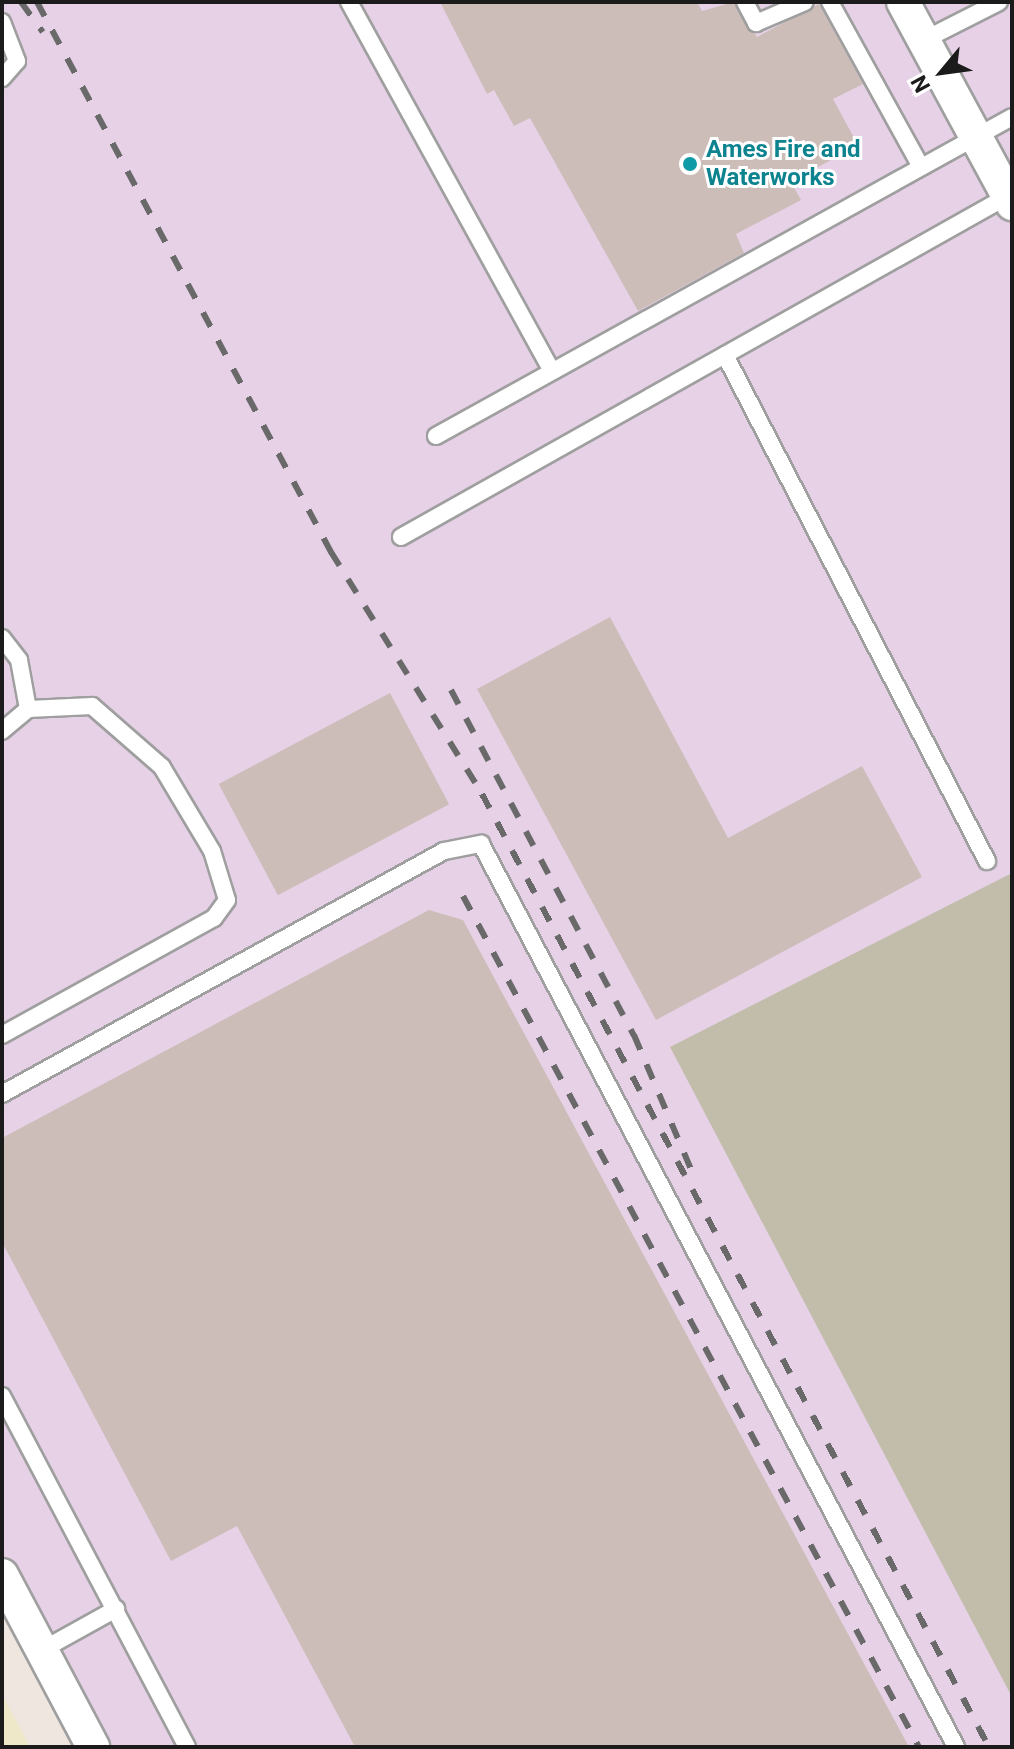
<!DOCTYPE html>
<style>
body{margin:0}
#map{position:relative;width:1014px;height:1749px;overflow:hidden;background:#eee6df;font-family:Roboto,sans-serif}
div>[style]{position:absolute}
.industrial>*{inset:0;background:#e6d1e7}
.construction>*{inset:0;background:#c2bdab}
.farmland>*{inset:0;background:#eee8c9}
.building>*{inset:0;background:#cdbdb9;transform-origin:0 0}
.roads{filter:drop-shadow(2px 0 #9f9f9f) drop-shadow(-2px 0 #9f9f9f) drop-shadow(0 2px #9f9f9f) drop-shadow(0 -2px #9f9f9f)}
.lane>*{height:16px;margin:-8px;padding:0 8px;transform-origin:8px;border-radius:8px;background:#fff}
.street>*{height:32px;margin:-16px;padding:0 16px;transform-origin:16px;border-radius:16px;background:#fff}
.rail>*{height:6px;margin-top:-3px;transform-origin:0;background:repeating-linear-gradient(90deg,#696969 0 16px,transparent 0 32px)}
.dots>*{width:22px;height:22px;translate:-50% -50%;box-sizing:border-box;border:4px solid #fff;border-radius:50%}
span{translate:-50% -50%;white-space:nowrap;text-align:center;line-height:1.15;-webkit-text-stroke:6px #fff;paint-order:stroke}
.culture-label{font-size:24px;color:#0d838f;font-weight:700}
.left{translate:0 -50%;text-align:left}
.frame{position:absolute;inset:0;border:4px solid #1b1b1b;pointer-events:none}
.north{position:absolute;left:902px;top:32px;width:80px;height:80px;-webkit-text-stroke:6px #fff;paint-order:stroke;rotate:241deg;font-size:22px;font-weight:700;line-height:32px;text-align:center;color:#1b1b1b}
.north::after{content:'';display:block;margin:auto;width:28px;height:36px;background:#1b1b1b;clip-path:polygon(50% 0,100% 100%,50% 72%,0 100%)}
</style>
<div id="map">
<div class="industrial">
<div style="clip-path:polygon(2px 2px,1012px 2px,1012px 1747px,87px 1747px,2px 1587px)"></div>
</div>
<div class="construction">
<div style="clip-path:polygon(1012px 873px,1012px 1697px,670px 1047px)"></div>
</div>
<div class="farmland">
<div style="clip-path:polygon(2px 1694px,30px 1747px,2px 1747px)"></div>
</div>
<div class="building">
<div style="clip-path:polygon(440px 2px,697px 2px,702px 11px,734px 2px,757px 37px,819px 4px,863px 84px,833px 99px,858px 145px,791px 182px,801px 200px,736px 234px,744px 253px,638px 311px,530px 118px,514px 126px,494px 90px,487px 94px)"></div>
<div style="clip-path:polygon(610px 617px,728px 838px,862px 766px,922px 877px,656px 1020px,477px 689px)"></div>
<div style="left:390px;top:693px;width:126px;height:194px;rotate:62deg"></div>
<div style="clip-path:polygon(429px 910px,463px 920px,909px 1747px,355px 1747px,237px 1526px,171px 1561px,2px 1242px,2px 1138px)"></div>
</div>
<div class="roads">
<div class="lane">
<div style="left:349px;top:2px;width:421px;rotate:61.2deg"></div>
<div style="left:745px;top:2px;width:24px;rotate:62deg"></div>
<div style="left:756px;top:23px;width:53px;rotate:-23.2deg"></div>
<div style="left:830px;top:2px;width:188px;rotate:61.1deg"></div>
<div style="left:2px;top:22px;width:42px;rotate:69deg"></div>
<div style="left:17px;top:61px;width:23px;rotate:131deg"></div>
<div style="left:924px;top:40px;width:84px;rotate:-26.9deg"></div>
<div style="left:725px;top:355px;width:570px;rotate:62.63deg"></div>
<div style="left:436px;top:436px;width:658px;rotate:-28.98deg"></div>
<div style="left:401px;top:537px;width:696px;rotate:-29.33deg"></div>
<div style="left:2px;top:638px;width:28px;rotate:52deg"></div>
<div style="left:19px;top:660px;width:50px;rotate:79.6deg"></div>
<div style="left:28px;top:709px;width:34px;rotate:140deg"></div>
<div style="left:2px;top:1035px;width:242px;rotate:-28.9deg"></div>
<div style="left:214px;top:918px;width:22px;rotate:-54deg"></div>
<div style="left:227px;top:900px;width:51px;rotate:-107deg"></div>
<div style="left:212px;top:851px;width:98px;rotate:-120.8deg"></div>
<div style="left:162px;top:767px;width:93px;rotate:-138.9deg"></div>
<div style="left:92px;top:706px;width:64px;rotate:177.3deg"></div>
<div style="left:2px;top:1094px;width:504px;rotate:-28.8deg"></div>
<div style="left:444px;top:851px;width:38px;rotate:-11deg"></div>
<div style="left:481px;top:844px;width:1020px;rotate:62.25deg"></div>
<div style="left:2px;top:1396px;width:397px;rotate:62.2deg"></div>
<div style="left:42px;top:1650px;width:85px;rotate:-29deg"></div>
</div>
<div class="street">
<div style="left:903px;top:2px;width:230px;rotate:61.6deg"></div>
<div style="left:2px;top:1575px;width:195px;rotate:62.1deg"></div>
</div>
</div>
<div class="rail">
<div style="left:21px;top:2px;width:37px;rotate:54deg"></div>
<div style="left:37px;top:2px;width:624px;rotate:61.87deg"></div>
<div style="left:331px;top:552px;width:285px;rotate:58deg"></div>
<div style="left:482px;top:794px;width:1079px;rotate:61.99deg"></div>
<div style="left:451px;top:690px;width:391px;rotate:62.1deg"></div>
<div style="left:634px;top:1035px;width:146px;rotate:67deg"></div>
<div style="left:463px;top:896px;width:965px;rotate:61.82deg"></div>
</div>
<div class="dots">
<div style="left:690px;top:164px;background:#0f9aa8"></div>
</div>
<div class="culture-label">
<span class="left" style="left:706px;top:164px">Ames Fire and<br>Waterworks</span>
</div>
<div class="frame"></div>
<div class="north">N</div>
</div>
